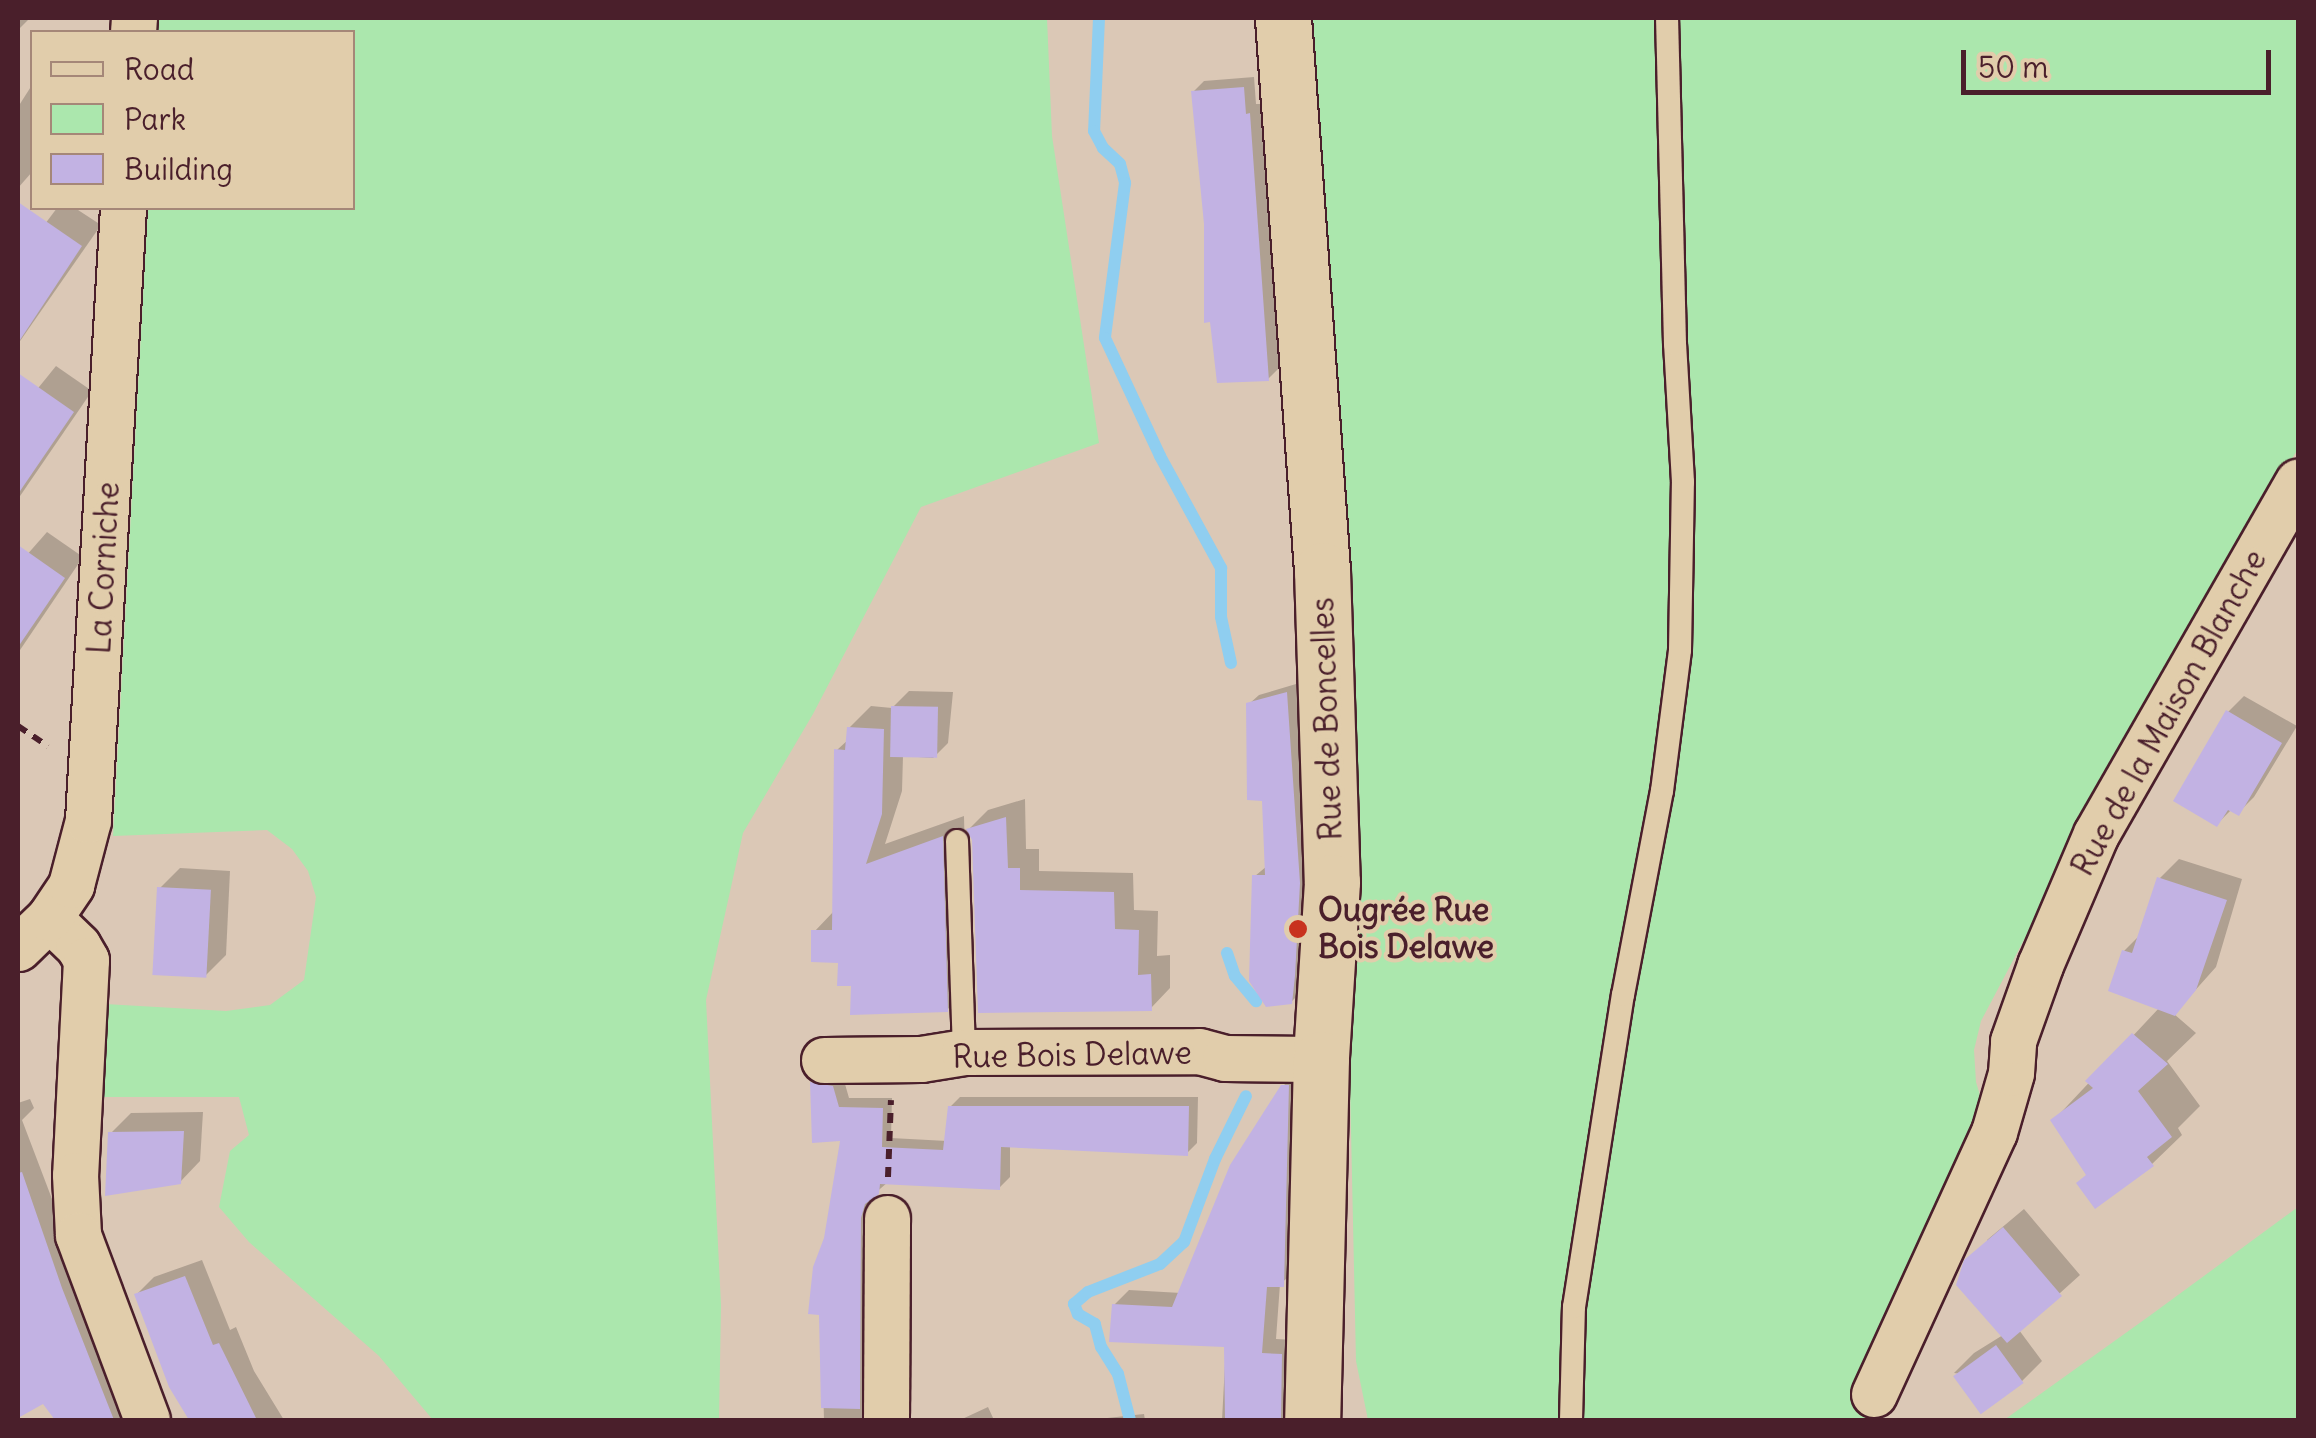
<!DOCTYPE html>
<meta charset="utf-8">
<style>
body{margin:0}
#map{position:relative;width:2316px;height:1438px;overflow:hidden;background:#dbc8b6;font-family:Delius,sans-serif}
div>[style]{position:absolute}
.green>*{inset:0;background:#abe7ad}
.shadow>*{inset:0;background:#0003}
.stream>*{height:12px;margin:-6px;padding:0 6px;transform-origin:6px;border-radius:6px;background:#8fcef0}
.building>*{inset:0;background:#c2b2e3;transform-origin:0 0}
.path>*{height:6px;margin-top:-3px;transform-origin:0;background:repeating-linear-gradient(90deg,#4a1f2b 0 10px,transparent 0 18px)}
.roads{filter:drop-shadow(2px 0 #4a1f2b) drop-shadow(-2px 0 #4a1f2b) drop-shadow(0 2px #4a1f2b) drop-shadow(0 -2px #4a1f2b)}
.lane>*{height:22px;margin:-11px;padding:0 11px;transform-origin:11px;border-radius:11px;background:#e1cdab}
.street>*{height:45px;margin:-22.5px;padding:0 22.5px;transform-origin:22.5px;border-radius:22.5px;background:#e1cdab}
.secondary>*{height:55px;margin:-27.5px;padding:0 27.5px;transform-origin:27.5px;border-radius:27.5px;background:#e1cdab}
.dots>*{width:28px;height:28px;translate:-50% -50%;box-sizing:border-box;border:5px solid #e1cdab;border-radius:50%}
span{translate:-50% -50%;white-space:nowrap;text-align:center;line-height:1.15;-webkit-text-stroke:8px #e1cdab;paint-order:stroke}
.street-label{font-size:32px;color:#4a1f2b}
.poi-label{font-size:32px;color:#4a1f2b;font-weight:700}
.left{translate:0 -50%;text-align:left}
.frame{position:absolute;inset:0;border:20px solid #4a1f2b;pointer-events:none}
.legend{position:absolute;left:30px;top:30px;width:325px;height:180px;box-sizing:border-box;background:#e1cdab;border:2px solid #a58778;margin:0;padding:12px 18px;list-style:none;font-size:30px;color:#4a1f2b}
.legend li{display:flex;align-items:center;gap:20px;height:50px}
.legend b{width:50px;border:2px solid #a58778}
.scale{position:absolute;left:1961px;top:50px;width:310px;height:45px;box-sizing:border-box;border:5px solid #4a1f2b;border-top:0;padding-left:12px;font-size:30px;line-height:35px;white-space:nowrap;color:#4a1f2b;-webkit-text-stroke:8px #e1cdab;paint-order:stroke}
</style>
<div id="map">
<div class="green">
<div style="clip-path:polygon(158px 18px,1047px 18px,1052px 136px,1099px 443px,921px 507px,813px 714px,743px 833px,706px 1000px,721px 1305px,719px 1420px,433px 1420px,379px 1356px,249px 1242px,219px 1207px,230px 1151px,249px 1135px,239px 1097px,99px 1097px,105px 1004px,226px 1011px,270px 1005px,304px 980px,316px 897px,308px 871px,292px 849px,267px 830px,113px 836px,148px 208px,352px 208px,352px 32px,158px 32px)"></div>
<div style="clip-path:polygon(1299px 18px,2298px 18px,2298px 449px,2205px 597px,1981px 1021px,1974px 1050px,1976px 1082px,1985px 1112px,1859px 1401px,1870px 1420px,1368px 1420px,1356px 1361px,1349px 1037px)"></div>
<div style="clip-path:polygon(2298px 1207px,2298px 1420px,2004px 1420px,2148px 1317px)"></div>
</div>
<div class="shadow">
<div style="clip-path:polygon(18px 18px,30px 18px,19px 29px)"></div>
<div style="clip-path:polygon(1254px 77px,1256px 104px,1260px 104px,1279px 368px,1268px 379px,1193px 92px,1204px 81px)"></div>
<div style="clip-path:polygon(32px 85px,32px 172px,18px 188px,18px 107px)"></div>
<div style="clip-path:polygon(57px 208px,75px 208px,101px 225px,18px 344px,18px 260px)"></div>
<div style="clip-path:polygon(56px 366px,92px 391px,18px 499px,18px 413px)"></div>
<div style="clip-path:polygon(47px 532px,83px 557px,18px 653px,18px 565px)"></div>
<div style="clip-path:polygon(1296px 684px,1309px 872px,1301px 992px,1291px 1002px,1255px 876px,1267px 866px,1265px 799px,1249px 704px,1259px 695px)"></div>
<div style="clip-path:polygon(909px 691px,953px 692px,948px 743px,933px 758px,903px 756px,902px 791px,885px 844px,964px 816px,968px 988px,947px 1010px,853px 983px,841px 960px,814px 932px,834px 911px,837px 750px,849px 739px,849px 728px,871px 706px,892px 708px)"></div>
<div style="clip-path:polygon(2244px 696px,2297px 726px,2254px 797px,2238px 813px,2232px 809px,2217px 824px,2228px 712px)"></div>
<div style="clip-path:polygon(1025px 799px,1026px 849px,1039px 849px,1039px 871px,1133px 873px,1134px 910px,1158px 911px,1157px 956px,1170px 955px,1170px 988px,1151px 1008px,980px 1010px,974px 840px,969px 829px,988px 810px)"></div>
<div style="clip-path:polygon(2179px 859px,2242px 879px,2216px 967px,2174px 1014px,2196px 1033px,2167px 1061px,2200px 1106px,2178px 1128px,2182px 1135px,2152px 1164px,2088px 1174px,2053px 1121px,2160px 1007px,2124px 951px,2140px 935px,2159px 879px)"></div>
<div style="clip-path:polygon(180px 868px,230px 871px,226px 955px,206px 975px,160px 888px)"></div>
<div style="clip-path:polygon(1299px 1071px,1298px 1269px,1280px 1284px,1276px 1339px,1296px 1340px,1294px 1420px,1222px 1420px,1226px 1345px,1114px 1305px,1129px 1290px,1181px 1293px,1283px 1086px)"></div>
<div style="clip-path:polygon(822px 1073px,843px 1077px,849px 1098px,892px 1098px,891px 1138px,947px 1141px,950px 1107px,960px 1097px,1198px 1097px,1197px 1143px,1187px 1153px,1010px 1145px,1010px 1177px,999px 1188px,888px 1182px,873px 1195px,870px 1206px,872px 1420px,824px 1420px,821px 1312px,826px 1239px,843px 1138px,812px 1083px)"></div>
<div style="clip-path:polygon(30px 1099px,34px 1108px,22px 1120px,136px 1420px,55px 1420px,34px 1380px,42px 1372px,18px 1320px,18px 1103px)"></div>
<div style="clip-path:polygon(203px 1112px,200px 1161px,180px 1182px,111px 1133px,131px 1113px)"></div>
<div style="clip-path:polygon(2024px 1209px,2080px 1275px,2019px 1330px,2042px 1361px,2022px 1381px,1954px 1373px,1974px 1353px,2003px 1335px,1987px 1240px)"></div>
<div style="clip-path:polygon(202px 1260px,230px 1330px,236px 1327px,254px 1371px,284px 1420px,192px 1420px,171px 1386px,137px 1294px,154px 1277px)"></div>
<div style="clip-path:polygon(988px 1407px,994px 1420px,959px 1420px,960px 1420px)"></div>
<div style="clip-path:polygon(1144px 1414px,1145px 1420px,1096px 1420px,1098px 1419px)"></div>
</div>
<div class="stream">
<div style="left:1099px;top:18px;width:113px;rotate:92.5deg"></div>
<div style="left:1094px;top:131px;width:19px;rotate:62deg"></div>
<div style="left:1103px;top:148px;width:23px;rotate:43deg"></div>
<div style="left:1120px;top:164px;width:20px;rotate:75deg"></div>
<div style="left:1125px;top:183px;width:156px;rotate:97.4deg"></div>
<div style="left:1105px;top:338px;width:130px;rotate:65deg"></div>
<div style="left:1160px;top:456px;width:128px;rotate:61.4deg"></div>
<div style="left:1221px;top:568px;width:49px;rotate:90deg"></div>
<div style="left:1221px;top:617px;width:47px;rotate:77.7deg"></div>
<div style="left:1227px;top:953px;width:24px;rotate:71deg"></div>
<div style="left:1235px;top:976px;width:33px;rotate:50deg"></div>
<div style="left:1130px;top:1420px;width:48px;rotate:-104.6deg"></div>
<div style="left:1118px;top:1374px;width:32px;rotate:-122deg"></div>
<div style="left:1101px;top:1347px;width:24px;rotate:-105deg"></div>
<div style="left:1095px;top:1324px;width:20px;rotate:-150deg"></div>
<div style="left:1078px;top:1314px;width:11px;rotate:-112deg"></div>
<div style="left:1074px;top:1304px;width:18px;rotate:-41deg"></div>
<div style="left:1088px;top:1292px;width:77px;rotate:-21.3deg"></div>
<div style="left:1160px;top:1264px;width:33px;rotate:-43deg"></div>
<div style="left:1184px;top:1242px;width:89px;rotate:-69.5deg"></div>
<div style="left:1215px;top:1159px;width:70px;rotate:-63.8deg"></div>
</div>
<div class="building">
<div style="clip-path:polygon(1244px 87px,1246px 114px,1250px 113px,1269px 381px,1217px 383px,1210px 322px,1204px 323px,1204px 224px,1191px 91px)"></div>
<div style="clip-path:polygon(18px 202px,82px 246px,18px 343px)"></div>
<div style="clip-path:polygon(18px 373px,74px 412px,18px 494px)"></div>
<div style="clip-path:polygon(18px 545px,65px 578px,18px 647px)"></div>
<div style="clip-path:polygon(1287px 692px,1300px 883px,1295px 976px,1292px 1004px,1266px 1007px,1249px 981px,1252px 875px,1265px 875px,1262px 801px,1247px 800px,1246px 703px)"></div>
<div style="left:891px;top:706px;width:47px;height:51px;rotate:1deg"></div>
<div style="clip-path:polygon(2226px 710px,2282px 743px,2239px 816px,2228px 810px,2217px 827px,2173px 801px)"></div>
<div style="clip-path:polygon(847px 727px,884px 729px,882px 814px,866px 864px,943px 836px,948px 1012px,850px 1015px,851px 986px,837px 986px,838px 963px,811px 962px,811px 930px,832px 930px,834px 749px,845px 750px)"></div>
<div style="clip-path:polygon(1006px 817px,1008px 868px,1020px 868px,1020px 890px,1114px 892px,1115px 929px,1139px 930px,1138px 975px,1151px 974px,1152px 1011px,978px 1013px,972px 840px,966px 829px)"></div>
<div style="clip-path:polygon(2157px 877px,2227px 900px,2196px 990px,2175px 1016px,2108px 991px,2122px 950px,2132px 953px)"></div>
<div style="left:157px;top:887px;width:54px;height:88px;rotate:3deg"></div>
<div style="clip-path:polygon(2132px 1033px,2168px 1064px,2138px 1091px,2172px 1137px,2147px 1157px,2154px 1166px,2095px 1209px,2076px 1183px,2086px 1175px,2050px 1120px,2093px 1088px,2085px 1081px)"></div>
<div style="clip-path:polygon(810px 1082px,833px 1086px,839px 1107px,883px 1108px,882px 1147px,943px 1150px,948px 1106px,1189px 1106px,1188px 1156px,1001px 1147px,1000px 1190px,880px 1184px,879px 1194px,865px 1204px,861px 1218px,860px 1409px,821px 1408px,819px 1315px,808px 1314px,813px 1267px,824px 1238px,840px 1141px,812px 1143px)"></div>
<div style="clip-path:polygon(1281px 1085px,1289px 1085px,1284px 1287px,1267px 1287px,1262px 1353px,1282px 1354px,1281px 1420px,1225px 1420px,1224px 1347px,1109px 1342px,1112px 1304px,1172px 1307px,1230px 1165px)"></div>
<div style="clip-path:polygon(184px 1131px,181px 1184px,105px 1196px,108px 1132px)"></div>
<div style="clip-path:polygon(22px 1172px,62px 1288px,114px 1420px,55px 1420px,43px 1404px,18px 1418px,18px 1173px)"></div>
<div style="clip-path:polygon(2003px 1227px,2062px 1296px,2007px 1343px,1956px 1285px,1964px 1260px)"></div>
<div style="clip-path:polygon(185px 1276px,213px 1345px,219px 1343px,257px 1420px,189px 1420px,169px 1387px,134px 1294px)"></div>
<div style="left:1996px;top:1345px;width:47px;height:53px;rotate:54deg"></div>
</div>
<div class="path">
<div style="left:18px;top:726px;width:36px;rotate:34deg"></div>
<div style="left:888px;top:1177px;width:77px;rotate:-87.8deg"></div>
</div>
<div class="roads">
<div class="lane">
<div style="left:957px;top:841px;width:211px;rotate:88.1deg"></div>
<div style="left:1571px;top:1420px;width:113px;rotate:-88.5deg"></div>
<div style="left:1574px;top:1307px;width:316px;rotate:-81.1deg"></div>
<div style="left:1623px;top:995px;width:208px;rotate:-79.2deg"></div>
<div style="left:1662px;top:791px;width:142px;rotate:-82.7deg"></div>
<div style="left:1680px;top:650px;width:168px;rotate:-89deg"></div>
<div style="left:1683px;top:482px;width:138px;rotate:-93.3deg"></div>
<div style="left:1675px;top:344px;width:326px;rotate:-91.4deg"></div>
</div>
<div class="street">
<div style="left:133px;top:32px;width:14px;rotate:-86deg"></div>
<div style="left:49px;top:918px;width:40px;rotate:44deg"></div>
<div style="left:78px;top:946px;width:16px;rotate:60deg"></div>
<div style="left:86px;top:960px;width:215px;rotate:92.9deg"></div>
<div style="left:75px;top:1175px;width:60px;rotate:87.1deg"></div>
<div style="left:78px;top:1235px;width:197px;rotate:69.5deg"></div>
<div style="left:18px;top:948px;width:43px;rotate:-44.1deg"></div>
<div style="left:49px;top:918px;width:40px;rotate:-56deg"></div>
<div style="left:71px;top:885px;width:67px;rotate:-75.3deg"></div>
<div style="left:88px;top:820px;width:613px;rotate:-86.73deg"></div>
<div style="left:824px;top:1060px;width:97px;rotate:-0.6deg"></div>
<div style="left:921px;top:1059px;width:44px;rotate:-9.2deg"></div>
<div style="left:964px;top:1052px;width:235px;rotate:-0.2deg"></div>
<div style="left:1199px;top:1051px;width:27px;rotate:15deg"></div>
<div style="left:1225px;top:1058px;width:96px;rotate:0.6deg"></div>
<div style="left:1874px;top:1394px;width:288px;rotate:-65.4deg"></div>
<div style="left:1994px;top:1132px;width:61px;rotate:-73.9deg"></div>
<div style="left:2011px;top:1073px;width:32px;rotate:-86deg"></div>
<div style="left:2013px;top:1041px;width:81px;rotate:-70.4deg"></div>
<div style="left:2040px;top:965px;width:142px;rotate:-66.9deg"></div>
<div style="left:2096px;top:834px;width:406px;rotate:-60.2deg"></div>
<div style="left:886px;top:1420px;width:202px;rotate:-89.7deg"></div>
</div>
<div class="secondary">
<div style="left:1283px;top:18px;width:553px;rotate:85.96deg"></div>
<div style="left:1322px;top:570px;width:312px;rotate:88.2deg"></div>
<div style="left:1332px;top:882px;width:177px;rotate:93.6deg"></div>
<div style="left:1321px;top:1059px;width:361px;rotate:91.4deg"></div>
</div>
</div>
<div class="dots">
<div style="left:1298px;top:929px;background:#c8321e"></div>
</div>
<div class="street-label">
<span style="left:104px;top:568px;rotate:-87deg">La Corniche</span>
<span style="left:2169px;top:713px;rotate:-61deg">Rue de la Maison Blanche</span>
<span style="left:1327px;top:719px;rotate:-92deg">Rue de Boncelles</span>
<span style="left:1072px;top:1055px;rotate:-1deg">Rue Bois Delawe</span>
</div>
<div class="poi-label">
<span class="left" style="left:1318px;top:929px">Ougrée Rue<br>Bois Delawe</span>
</div>
<div class="frame"></div>
<ul class="legend">
<li><b style="height:12px;background:#e1cdab"></b>Road</li>
<li><b style="height:28px;background:#abe7ad"></b>Park</li>
<li><b style="height:28px;background:#c2b2e3"></b>Building</li>
</ul>
<div class="scale">50 m</div>
</div>
